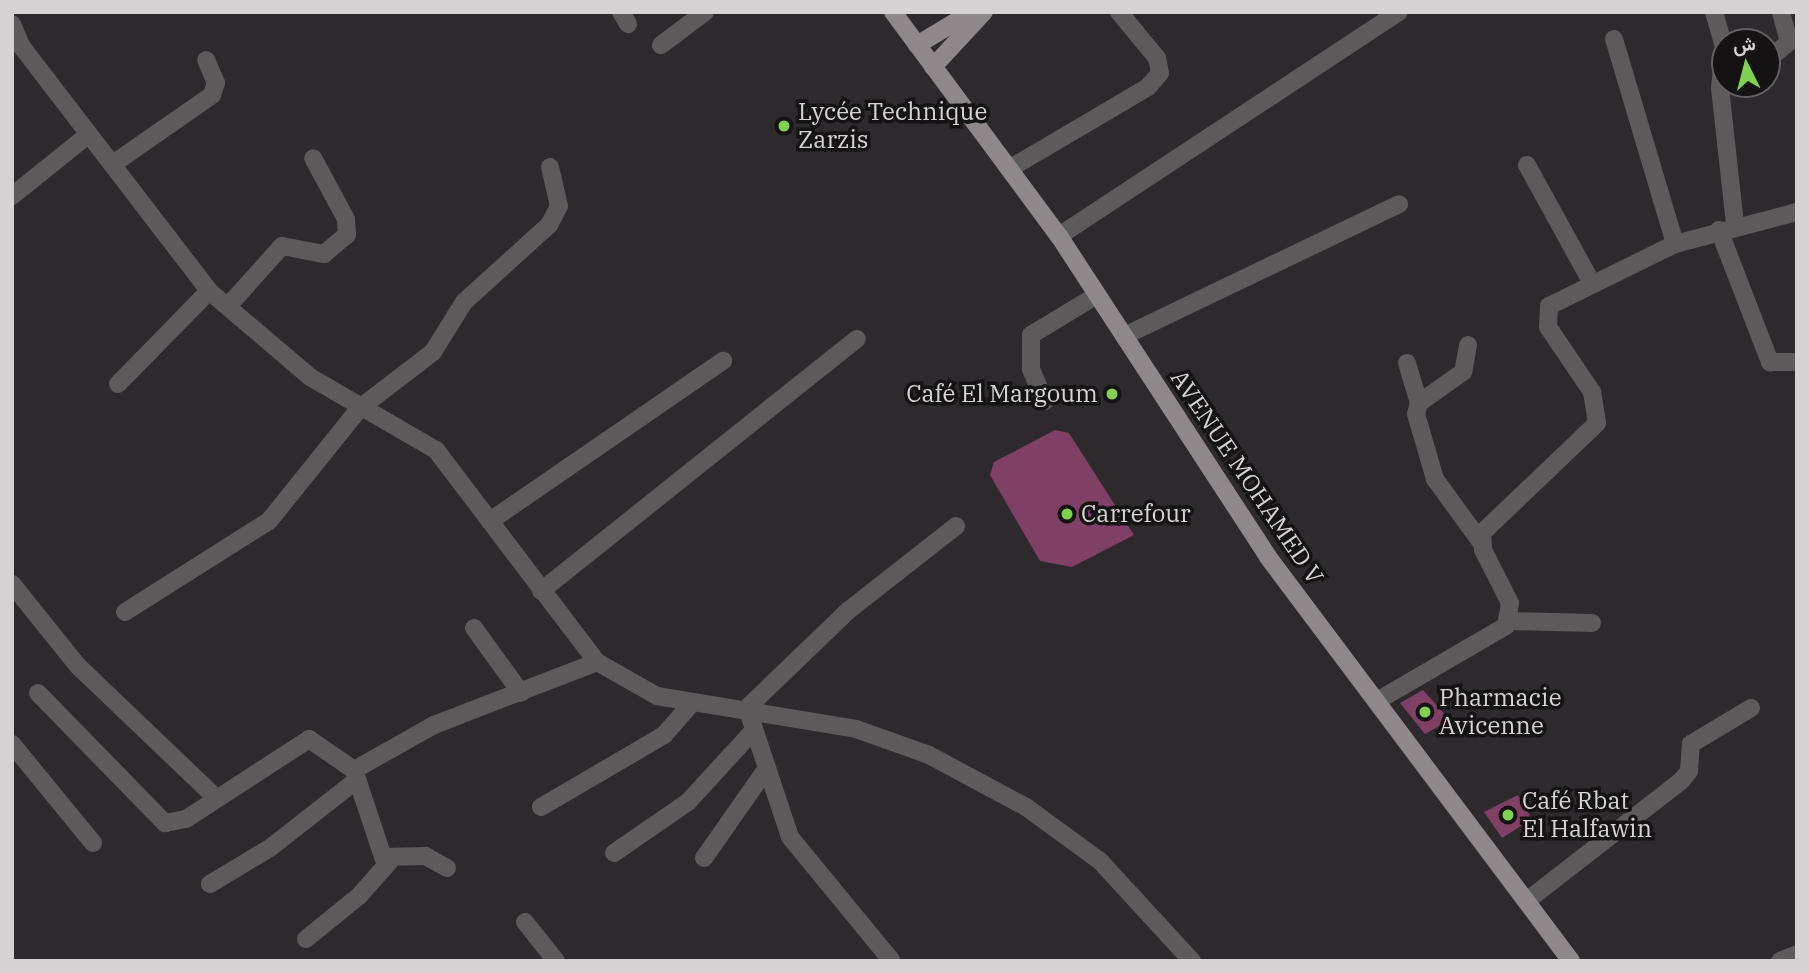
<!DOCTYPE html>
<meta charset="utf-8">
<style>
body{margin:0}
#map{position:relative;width:1809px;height:973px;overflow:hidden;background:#2e292c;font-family:"IBM Plex Serif",Vazirmatn,serif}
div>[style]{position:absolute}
.building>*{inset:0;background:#803f65}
.minor>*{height:18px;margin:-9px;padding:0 9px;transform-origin:9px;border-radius:9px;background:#5d5a5b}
.major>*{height:18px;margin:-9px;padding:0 9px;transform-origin:9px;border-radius:9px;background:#8e888b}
.dots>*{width:19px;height:19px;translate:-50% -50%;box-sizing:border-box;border:4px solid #151214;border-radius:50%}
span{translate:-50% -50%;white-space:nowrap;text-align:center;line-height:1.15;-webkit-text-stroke:7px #151214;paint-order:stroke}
.poi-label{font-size:24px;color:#d6d2d4}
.left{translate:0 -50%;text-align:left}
.right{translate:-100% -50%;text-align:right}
.street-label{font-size:24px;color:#d6d2d4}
.frame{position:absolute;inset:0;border:14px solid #d6d2d4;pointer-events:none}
.north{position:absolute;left:1711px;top:28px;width:70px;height:70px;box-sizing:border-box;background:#151214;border:2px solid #625f61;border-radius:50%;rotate:354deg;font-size:19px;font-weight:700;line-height:28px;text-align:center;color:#d6d2d4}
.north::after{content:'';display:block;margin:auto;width:24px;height:32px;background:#82d050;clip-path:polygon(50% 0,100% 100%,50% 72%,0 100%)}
</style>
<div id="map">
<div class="building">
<div style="clip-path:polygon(1055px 430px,1069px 433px,1134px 535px,1072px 567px,1040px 561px,990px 475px,994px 462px)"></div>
<div style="clip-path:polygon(1423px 690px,1450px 720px,1425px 734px,1400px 703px)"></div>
<div style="clip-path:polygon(1518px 795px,1532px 819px,1502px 838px,1484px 812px)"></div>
</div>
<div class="minor">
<div style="left:621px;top:12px;width:14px;rotate:60deg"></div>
<div style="left:1714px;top:12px;width:37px;rotate:74deg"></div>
<div style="left:1724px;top:48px;width:40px;rotate:95.7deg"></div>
<div style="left:1720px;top:88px;width:137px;rotate:83.7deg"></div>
<div style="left:12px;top:24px;width:25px;rotate:67deg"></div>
<div style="left:22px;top:47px;width:307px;rotate:52.5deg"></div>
<div style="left:209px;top:291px;width:133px;rotate:40.4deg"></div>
<div style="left:310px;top:377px;width:146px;rotate:30.1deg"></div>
<div style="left:436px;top:450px;width:266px;rotate:52.8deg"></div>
<div style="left:597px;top:662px;width:69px;rotate:29.5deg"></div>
<div style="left:657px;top:696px;width:202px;rotate:9.4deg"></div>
<div style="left:856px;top:729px;width:77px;rotate:19.6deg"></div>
<div style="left:929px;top:755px;width:110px;rotate:28.2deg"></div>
<div style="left:1026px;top:807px;width:92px;rotate:36.1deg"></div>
<div style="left:1100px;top:861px;width:136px;rotate:47.4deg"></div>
<div style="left:1614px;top:39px;width:214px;rotate:73.4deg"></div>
<div style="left:661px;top:45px;width:55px;rotate:-36.9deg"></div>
<div style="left:1767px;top:60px;width:28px;rotate:-39deg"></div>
<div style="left:1789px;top:42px;width:31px;rotate:-105deg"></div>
<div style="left:113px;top:164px;width:121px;rotate:-34.9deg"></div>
<div style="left:212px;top:95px;width:13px;rotate:-72deg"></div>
<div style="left:216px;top:83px;width:25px;rotate:-113deg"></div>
<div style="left:1527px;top:165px;width:135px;rotate:61.2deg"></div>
<div style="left:1009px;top:169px;width:161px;rotate:-30.5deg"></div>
<div style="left:1148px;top:87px;width:18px;rotate:-49deg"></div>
<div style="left:1160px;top:73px;width:15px;rotate:-101deg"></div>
<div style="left:1157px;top:58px;width:60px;rotate:-129.6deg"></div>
<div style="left:12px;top:196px;width:97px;rotate:-38.8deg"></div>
<div style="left:1719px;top:230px;width:142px;rotate:68.9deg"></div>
<div style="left:1770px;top:362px;width:27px"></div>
<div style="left:1059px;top:236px;width:407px;rotate:-33.4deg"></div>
<div style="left:229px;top:305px;width:79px;rotate:-48.1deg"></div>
<div style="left:282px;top:246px;width:43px;rotate:10.8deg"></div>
<div style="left:324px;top:254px;width:30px;rotate:-40deg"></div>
<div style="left:347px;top:235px;width:16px;rotate:-94deg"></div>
<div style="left:346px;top:219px;width:69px;rotate:-118.4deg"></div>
<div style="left:1124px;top:336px;width:305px;rotate:-25.6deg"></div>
<div style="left:1468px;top:345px;width:27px;rotate:100deg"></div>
<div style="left:1463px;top:372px;width:54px;rotate:144.8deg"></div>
<div style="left:1419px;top:403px;width:11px;rotate:105deg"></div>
<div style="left:1416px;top:414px;width:68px;rotate:73.7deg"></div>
<div style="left:1435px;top:479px;width:77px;rotate:54deg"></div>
<div style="left:1407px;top:363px;width:42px;rotate:73.3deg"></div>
<div style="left:118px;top:384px;width:130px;rotate:-45.6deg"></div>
<div style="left:1045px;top:401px;width:35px;rotate:-114deg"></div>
<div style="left:1031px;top:369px;width:34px;rotate:-90deg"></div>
<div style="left:1031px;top:335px;width:77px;rotate:-31.2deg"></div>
<div style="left:490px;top:521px;width:283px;rotate:-34.5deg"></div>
<div style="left:12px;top:584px;width:105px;rotate:51.2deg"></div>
<div style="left:78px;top:666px;width:190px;rotate:43.7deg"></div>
<div style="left:541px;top:591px;width:404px;rotate:-38.6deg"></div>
<div style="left:125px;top:612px;width:170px;rotate:-32.3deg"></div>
<div style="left:269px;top:521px;width:145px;rotate:-51.2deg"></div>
<div style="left:360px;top:408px;width:92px;rotate:-37.5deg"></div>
<div style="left:433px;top:352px;width:59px;rotate:-58.2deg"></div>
<div style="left:464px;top:302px;width:115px;rotate:-42.2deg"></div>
<div style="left:549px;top:225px;width:21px;rotate:-62deg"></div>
<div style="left:559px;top:206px;width:40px;rotate:-103deg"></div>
<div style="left:1510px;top:621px;width:82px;rotate:1.4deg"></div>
<div style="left:474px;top:628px;width:80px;rotate:54.1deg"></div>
<div style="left:38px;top:693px;width:182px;rotate:45.7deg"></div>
<div style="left:165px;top:823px;width:21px;rotate:-11deg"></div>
<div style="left:186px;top:819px;width:147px;rotate:-33deg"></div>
<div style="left:309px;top:739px;width:55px;rotate:34.6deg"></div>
<div style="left:1377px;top:701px;width:149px;rotate:-30.2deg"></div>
<div style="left:1506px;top:626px;width:23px;rotate:-80deg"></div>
<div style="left:1510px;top:603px;width:59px;rotate:-117deg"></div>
<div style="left:1483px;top:550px;width:17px;rotate:-93deg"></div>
<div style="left:1482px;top:533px;width:159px;rotate:-43.7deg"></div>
<div style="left:1597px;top:423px;width:31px;rotate:-99deg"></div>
<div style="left:1592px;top:392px;width:78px;rotate:-124.1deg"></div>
<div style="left:1548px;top:327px;width:21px;rotate:-87deg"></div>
<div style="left:1549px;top:306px;width:140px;rotate:-26.2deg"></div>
<div style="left:1675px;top:244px;width:126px;rotate:-14.7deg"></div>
<div style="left:12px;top:744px;width:128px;rotate:50.7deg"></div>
<div style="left:541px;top:807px;width:143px;rotate:-30.3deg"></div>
<div style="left:664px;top:735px;width:41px;rotate:-48.9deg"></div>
<div style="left:614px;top:853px;width:90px;rotate:-34.6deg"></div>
<div style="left:688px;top:802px;width:98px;rotate:-47.5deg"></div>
<div style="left:704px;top:858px;width:110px;rotate:-55deg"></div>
<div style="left:447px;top:868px;width:25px;rotate:-151deg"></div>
<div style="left:425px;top:856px;width:42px;rotate:178.6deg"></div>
<div style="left:383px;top:857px;width:92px;rotate:-108.4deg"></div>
<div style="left:354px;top:770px;width:92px;rotate:-29.4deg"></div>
<div style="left:434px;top:725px;width:175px;rotate:-21.1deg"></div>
<div style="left:210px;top:884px;width:70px;rotate:-31deg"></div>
<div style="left:270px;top:848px;width:105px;rotate:-38.1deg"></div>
<div style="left:1528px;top:900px;width:194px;rotate:-37.9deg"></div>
<div style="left:1681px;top:781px;width:13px;rotate:-51deg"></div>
<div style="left:1689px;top:771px;width:27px;rotate:-86deg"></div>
<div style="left:1691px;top:744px;width:70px;rotate:-31deg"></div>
<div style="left:525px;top:922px;width:50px;rotate:51.5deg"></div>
<div style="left:306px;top:939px;width:68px;rotate:-39.1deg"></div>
<div style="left:359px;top:896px;width:47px;rotate:-48.5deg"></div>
<div style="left:891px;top:960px;width:159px;rotate:-129.4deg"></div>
<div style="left:790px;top:837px;width:136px;rotate:-108.4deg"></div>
<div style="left:747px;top:708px;width:141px;rotate:-43.9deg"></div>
<div style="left:849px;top:610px;width:136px;rotate:-38.1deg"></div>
<div style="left:1780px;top:961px;width:18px;rotate:-22deg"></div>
</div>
<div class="major">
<div style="left:893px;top:12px;width:279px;rotate:53.5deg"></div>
<div style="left:1059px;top:236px;width:383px;rotate:56.9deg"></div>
<div style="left:1268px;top:557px;width:505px;rotate:53.13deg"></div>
<div style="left:917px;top:45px;width:64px;rotate:-31deg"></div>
<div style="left:933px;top:67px;width:75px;rotate:-47.2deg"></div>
</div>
<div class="dots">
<div style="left:784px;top:126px;background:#82d050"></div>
<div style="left:1112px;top:394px;background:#82d050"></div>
<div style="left:1067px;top:514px;background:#82d050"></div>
<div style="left:1425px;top:712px;background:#82d050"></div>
<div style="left:1508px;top:815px;background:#82d050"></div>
</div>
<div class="poi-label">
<span class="left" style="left:798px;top:126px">Lycée Technique<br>Zarzis</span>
<span class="right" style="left:1098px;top:394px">Café El Margoum</span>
<span class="left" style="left:1081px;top:514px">Carrefour</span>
<span class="left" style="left:1439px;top:712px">Pharmacie<br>Avicenne</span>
<span class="left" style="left:1522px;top:815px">Café Rbat<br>El Halfawin</span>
</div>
<div class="street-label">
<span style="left:1247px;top:477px;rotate:56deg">AVENUE MOHAMED V</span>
</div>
<div class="frame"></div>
<div class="north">ش</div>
</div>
